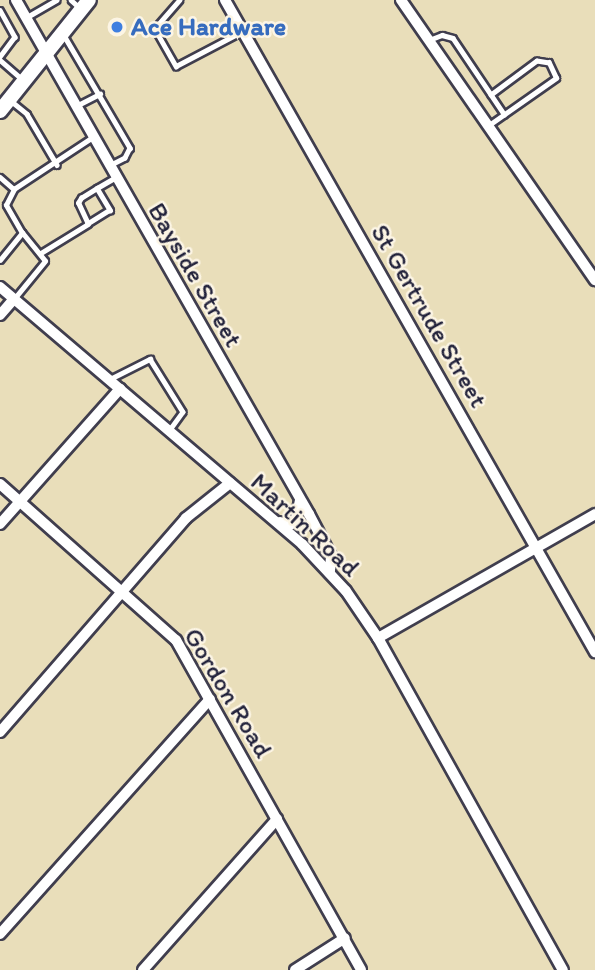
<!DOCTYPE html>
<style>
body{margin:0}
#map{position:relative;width:595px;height:970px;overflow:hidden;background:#e9deba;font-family:Itim,sans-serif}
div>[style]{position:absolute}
.roads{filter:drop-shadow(2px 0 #403e4e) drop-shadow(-2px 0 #403e4e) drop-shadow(0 2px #403e4e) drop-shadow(0 -2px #403e4e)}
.lane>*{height:4.5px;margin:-2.25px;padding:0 2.25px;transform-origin:2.25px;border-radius:2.25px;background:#fff}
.street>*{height:10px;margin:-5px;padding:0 5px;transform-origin:5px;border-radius:5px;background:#fff}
.secondary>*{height:14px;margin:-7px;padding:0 7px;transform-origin:7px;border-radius:7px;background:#fff}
.dots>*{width:19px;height:19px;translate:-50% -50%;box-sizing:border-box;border:4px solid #fcf5e5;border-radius:50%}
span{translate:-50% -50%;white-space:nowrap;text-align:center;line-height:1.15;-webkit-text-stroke:5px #fcf5e5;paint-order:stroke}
.shop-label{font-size:26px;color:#366cbe;font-weight:700}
.left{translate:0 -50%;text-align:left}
.street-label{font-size:26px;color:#22223b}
</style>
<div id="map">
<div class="roads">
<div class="lane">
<div style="left:71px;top:0;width:13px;rotate:42deg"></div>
<div style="left:180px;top:0;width:38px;rotate:131deg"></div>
<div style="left:155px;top:29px;width:43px;rotate:60.4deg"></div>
<div style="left:176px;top:66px;width:76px;rotate:-27.6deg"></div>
<div style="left:0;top:10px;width:31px;rotate:61deg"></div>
<div style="left:15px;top:37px;width:25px;rotate:127deg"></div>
<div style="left:27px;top:17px;width:34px;rotate:-30deg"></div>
<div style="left:65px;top:37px;width:129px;rotate:59.6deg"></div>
<div style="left:130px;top:148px;width:11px;rotate:117deg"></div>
<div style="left:125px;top:158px;width:16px;rotate:153deg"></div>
<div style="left:429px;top:40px;width:14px;rotate:-21deg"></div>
<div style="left:442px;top:35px;width:11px;rotate:15deg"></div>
<div style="left:453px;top:38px;width:92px;rotate:56.1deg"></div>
<div style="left:0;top:60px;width:30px;rotate:41deg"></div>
<div style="left:10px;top:100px;width:22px;rotate:39deg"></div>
<div style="left:27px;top:114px;width:59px;rotate:59.5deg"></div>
<div style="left:76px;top:106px;width:27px;rotate:-27deg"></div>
<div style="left:489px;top:125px;width:82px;rotate:-35deg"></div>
<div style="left:556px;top:78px;width:17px;rotate:-115deg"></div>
<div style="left:549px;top:63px;width:12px;rotate:-171deg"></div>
<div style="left:537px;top:61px;width:57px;rotate:143.5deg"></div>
<div style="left:0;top:177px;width:18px;rotate:41deg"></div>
<div style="left:14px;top:189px;width:95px;rotate:-33.4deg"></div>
<div style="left:97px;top:188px;width:26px;rotate:59deg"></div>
<div style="left:110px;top:210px;width:26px;rotate:148deg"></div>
<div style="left:88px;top:224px;width:23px;rotate:-115deg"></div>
<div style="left:78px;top:203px;width:6px;rotate:-59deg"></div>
<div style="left:81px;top:198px;width:19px;rotate:-32deg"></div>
<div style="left:97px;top:188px;width:22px;rotate:-30deg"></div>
<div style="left:6px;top:205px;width:18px;rotate:-63deg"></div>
<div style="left:41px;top:253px;width:55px;rotate:-31.7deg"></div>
<div style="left:0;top:260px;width:35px;rotate:-51deg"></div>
<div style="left:22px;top:233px;width:32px;rotate:-120deg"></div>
<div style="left:14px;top:299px;width:49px;rotate:-50.8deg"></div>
<div style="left:45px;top:261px;width:36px;rotate:-129deg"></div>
<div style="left:110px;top:379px;width:45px;rotate:-26.6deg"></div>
<div style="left:150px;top:359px;width:62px;rotate:58.1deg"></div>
<div style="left:183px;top:412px;width:22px;rotate:126deg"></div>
</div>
<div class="street">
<div style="left:16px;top:0;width:592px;rotate:60.32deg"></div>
<div style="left:309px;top:514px;width:47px;rotate:62.4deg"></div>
<div style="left:331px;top:556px;width:16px;rotate:94deg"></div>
<div style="left:225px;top:0;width:750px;rotate:60.43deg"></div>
<div style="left:401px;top:0;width:341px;rotate:55.3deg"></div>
<div style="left:0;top:287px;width:397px;rotate:40.4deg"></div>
<div style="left:302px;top:544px;width:64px;rotate:46.9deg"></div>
<div style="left:346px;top:591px;width:57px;rotate:55.8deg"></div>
<div style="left:378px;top:638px;width:380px;rotate:60.9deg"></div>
<div style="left:0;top:315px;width:21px;rotate:-49deg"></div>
<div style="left:0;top:484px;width:235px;rotate:41.6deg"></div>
<div style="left:176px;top:640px;width:378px;rotate:60.7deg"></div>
<div style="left:280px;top:522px;width:10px;rotate:17deg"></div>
<div style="left:290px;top:525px;width:6px;rotate:-31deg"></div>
<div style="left:295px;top:522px;width:22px;rotate:-77deg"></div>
<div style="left:0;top:524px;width:181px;rotate:-48.4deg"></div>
<div style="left:378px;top:638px;width:250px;rotate:-29.7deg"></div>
<div style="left:0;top:732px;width:284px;rotate:-49deg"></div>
<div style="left:186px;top:518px;width:56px;rotate:-38.5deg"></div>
<div style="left:0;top:934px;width:315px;rotate:-48.2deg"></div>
<div style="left:143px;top:970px;width:202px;rotate:-48.4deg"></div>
<div style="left:295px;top:970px;width:59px;rotate:-32.6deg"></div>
</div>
<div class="secondary">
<div style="left:0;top:111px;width:142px;rotate:-51.3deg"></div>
</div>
</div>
<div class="dots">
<div style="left:117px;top:27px;background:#3f7fe0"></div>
</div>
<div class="shop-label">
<span class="left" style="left:131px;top:27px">Ace Hardware</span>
</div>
<div class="street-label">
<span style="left:195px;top:275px;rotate:60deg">Bayside Street</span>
<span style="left:429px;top:316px;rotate:60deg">St Gertrude Street</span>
<span style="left:305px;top:525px;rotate:43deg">Martin Road</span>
<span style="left:228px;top:693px;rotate:59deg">Gordon Road</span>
</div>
</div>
